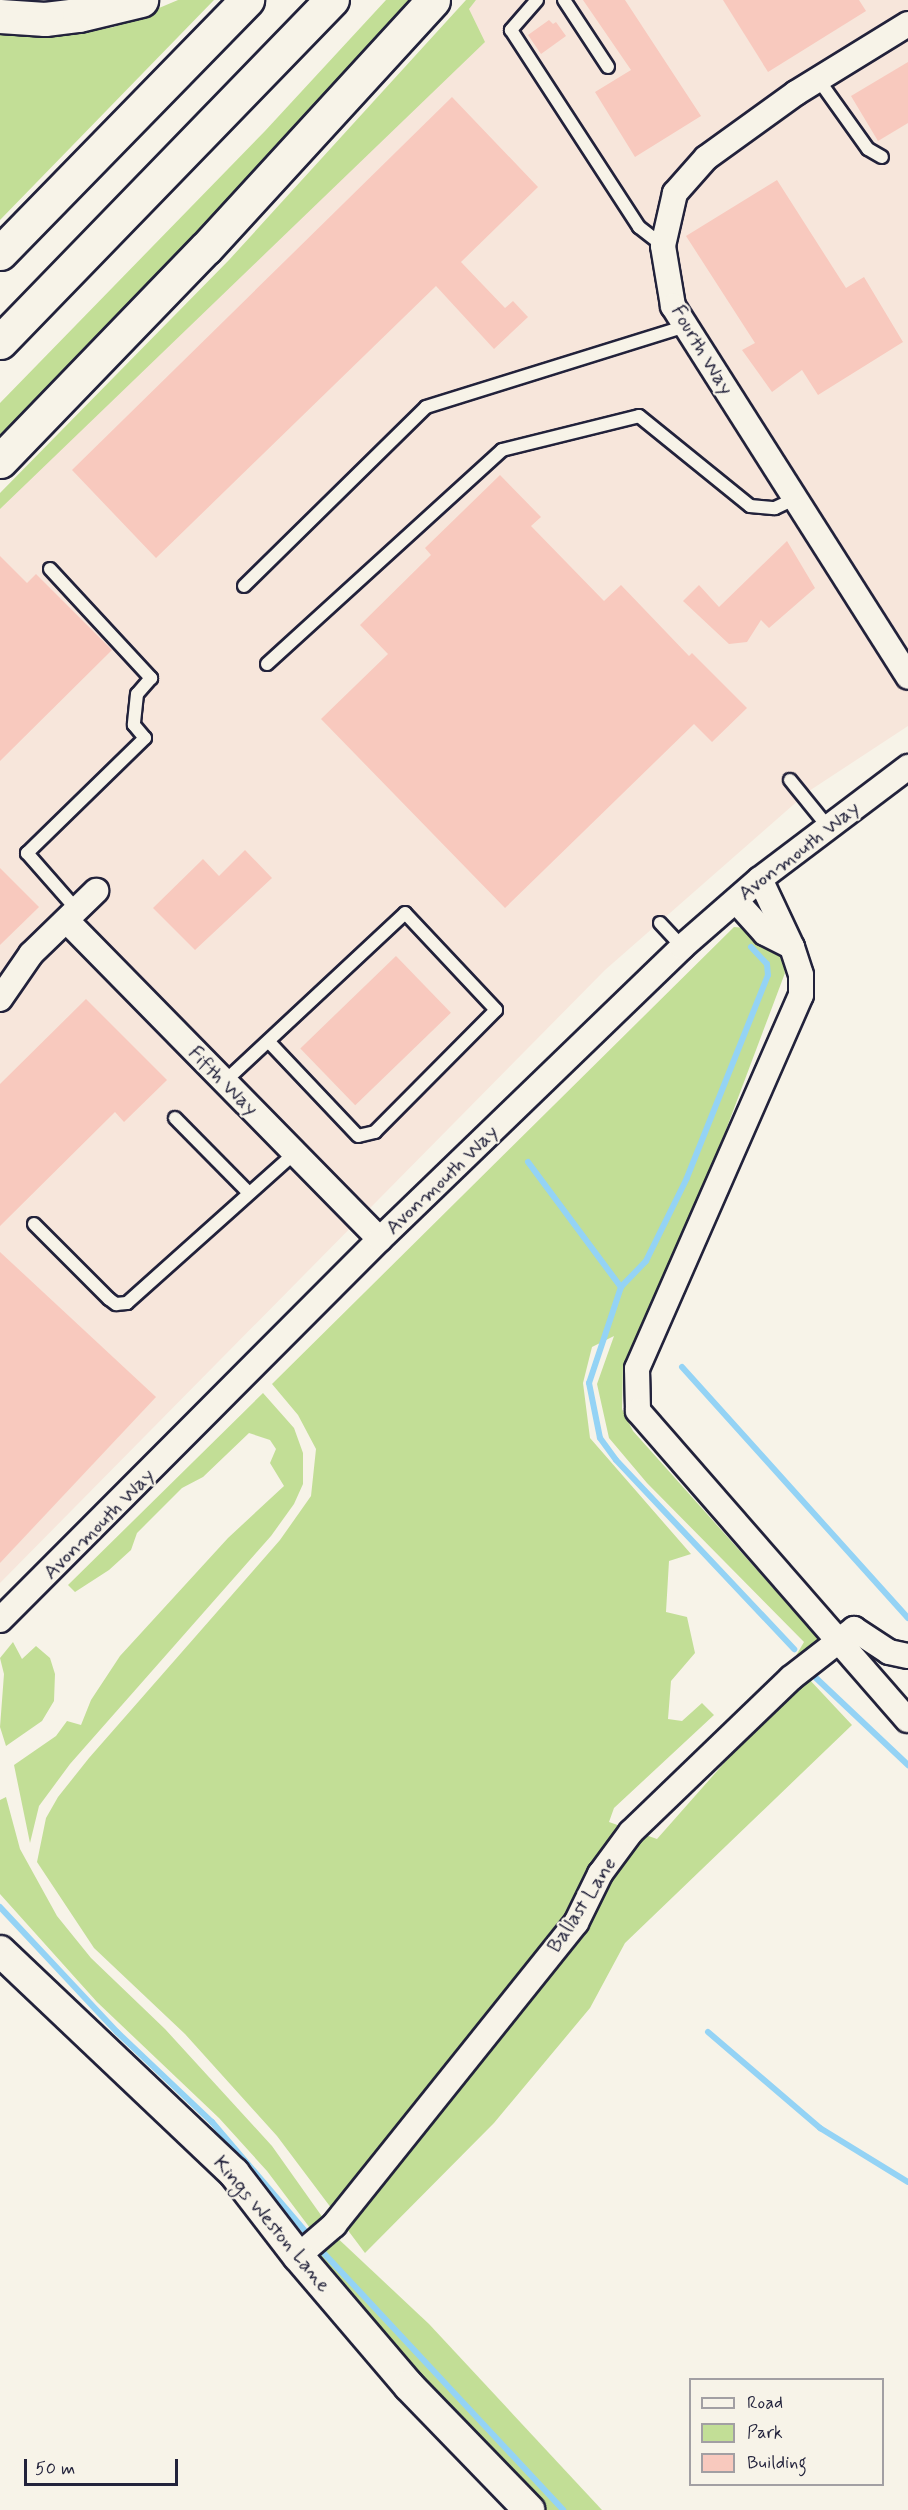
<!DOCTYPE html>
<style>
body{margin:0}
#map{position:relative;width:908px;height:2510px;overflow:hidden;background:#f7f3e8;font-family:Mynerve,sans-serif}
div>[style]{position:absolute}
.built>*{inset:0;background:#f7e6db}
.green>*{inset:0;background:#c2de96}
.stream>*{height:6px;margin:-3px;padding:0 3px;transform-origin:3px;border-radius:3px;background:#94d3f5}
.building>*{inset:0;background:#f8c9be;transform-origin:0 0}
.roads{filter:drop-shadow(2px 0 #22223b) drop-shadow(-2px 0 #22223b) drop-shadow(0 2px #22223b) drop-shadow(0 -2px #22223b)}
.service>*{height:12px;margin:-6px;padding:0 6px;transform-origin:6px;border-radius:6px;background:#f7f3e8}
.minor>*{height:24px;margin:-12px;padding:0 12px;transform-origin:12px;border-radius:12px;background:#f7f3e8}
.tertiary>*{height:30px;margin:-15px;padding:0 15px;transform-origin:15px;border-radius:15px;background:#f7f3e8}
.motorway>*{height:33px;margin:-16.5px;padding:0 16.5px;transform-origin:16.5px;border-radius:16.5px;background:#f7f3e8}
span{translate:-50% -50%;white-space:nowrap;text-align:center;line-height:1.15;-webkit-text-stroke:4.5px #f7f3e8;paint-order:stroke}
.street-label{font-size:21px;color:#22223b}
.legend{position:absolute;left:689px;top:2378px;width:195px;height:108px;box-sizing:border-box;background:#f7f3e8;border:2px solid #a29fa3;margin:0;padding:8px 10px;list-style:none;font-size:18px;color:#22223b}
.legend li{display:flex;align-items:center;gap:12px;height:30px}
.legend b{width:30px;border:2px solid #a29fa3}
.scale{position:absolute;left:24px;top:2459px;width:154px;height:27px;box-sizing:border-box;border:3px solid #22223b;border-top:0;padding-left:8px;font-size:18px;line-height:21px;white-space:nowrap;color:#22223b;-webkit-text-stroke:4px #f7f3e8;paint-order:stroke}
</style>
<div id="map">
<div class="built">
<div style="clip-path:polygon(476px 0,908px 0,908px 726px,809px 791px,605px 970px,0 1583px,0 509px)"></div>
</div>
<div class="green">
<div style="clip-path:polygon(178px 0,214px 0,0 220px,0 32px,70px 34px,114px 27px)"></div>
<div style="clip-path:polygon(386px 0,412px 0,199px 236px,0 439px,0 403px,265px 131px)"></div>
<div style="clip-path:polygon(466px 0,476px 0,469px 9px,485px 42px,0 509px,0 493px,229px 260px)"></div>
<div style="clip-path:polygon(734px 927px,746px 928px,759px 937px,772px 953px,776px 949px,782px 958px,785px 973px,712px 1167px,623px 1365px,622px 1409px,633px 1431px,823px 1644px,798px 1662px,794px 1659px,804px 1642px,647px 1483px,609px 1438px,597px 1384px,614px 1336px,592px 1347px,583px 1383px,590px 1438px,691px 1554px,669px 1561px,666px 1612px,687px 1617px,695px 1653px,671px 1681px,668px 1719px,682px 1721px,702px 1703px,714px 1715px,614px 1808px,609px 1822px,657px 1839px,786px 1693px,808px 1678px,852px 1725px,625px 1943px,590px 2008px,494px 2123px,365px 2253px,277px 2136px,185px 2034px,94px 1948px,37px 1862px,46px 1818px,58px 1797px,89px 1758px,280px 1540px,311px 1496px,316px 1449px,298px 1415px,272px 1384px)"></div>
<div style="clip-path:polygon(263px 1393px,294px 1428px,303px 1453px,303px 1484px,294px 1504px,271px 1536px,70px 1764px,39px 1806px,30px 1843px,14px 1765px,56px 1736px,67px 1721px,81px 1725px,91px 1700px,120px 1656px,228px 1538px,284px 1486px,270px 1463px,276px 1449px,270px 1440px,249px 1433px,203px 1477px,182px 1488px,137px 1533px,131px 1550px,109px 1570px,75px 1592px,68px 1585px)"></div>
<div style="clip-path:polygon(13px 1642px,22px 1659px,36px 1646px,50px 1658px,55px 1674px,54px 1701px,42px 1721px,6px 1746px,0 1727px,4px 1674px,0 1658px)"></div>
<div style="clip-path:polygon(6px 1797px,20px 1849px,57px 1916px,91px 1958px,165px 2029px,272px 2146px,328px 2225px,316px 2236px,267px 2171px,219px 2118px,97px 2002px,0 1894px,0 1800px)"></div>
<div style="clip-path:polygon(331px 2232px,429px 2324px,602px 2510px,541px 2510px,423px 2388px,312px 2252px)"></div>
</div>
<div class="stream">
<div style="left:751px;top:947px;width:23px;rotate:47deg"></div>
<div style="left:767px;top:964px;width:11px;rotate:85deg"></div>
<div style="left:768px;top:975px;width:219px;rotate:111.8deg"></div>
<div style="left:687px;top:1178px;width:93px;rotate:116.3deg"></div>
<div style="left:646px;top:1261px;width:36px;rotate:134deg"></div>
<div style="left:621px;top:1287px;width:101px;rotate:108.4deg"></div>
<div style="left:589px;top:1383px;width:56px;rotate:78.7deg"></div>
<div style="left:600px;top:1438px;width:27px;rotate:54deg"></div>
<div style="left:616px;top:1460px;width:260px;rotate:46.7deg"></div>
<div style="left:528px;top:1162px;width:156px;rotate:53.4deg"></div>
<div style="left:682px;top:1367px;width:338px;rotate:48deg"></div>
<div style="left:816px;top:1678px;width:127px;rotate:43.4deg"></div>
<div style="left:0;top:1907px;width:171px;rotate:46.9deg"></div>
<div style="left:117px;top:2032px;width:131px;rotate:43.5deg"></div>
<div style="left:212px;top:2122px;width:153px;rotate:49.5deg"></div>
<div style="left:708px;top:2032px;width:148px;rotate:40.6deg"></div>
<div style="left:820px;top:2128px;width:103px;rotate:31.5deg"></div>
<div style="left:319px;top:2248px;width:358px;rotate:47deg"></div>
</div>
<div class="building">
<div style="clip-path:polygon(583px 0,625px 0,701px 116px,635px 157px,595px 92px,631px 70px)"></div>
<div style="clip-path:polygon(723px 0,859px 0,866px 11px,768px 72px)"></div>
<div style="clip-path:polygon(549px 20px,553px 24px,556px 22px,566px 36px,541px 54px,528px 35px)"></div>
<div style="clip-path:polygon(908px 62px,908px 123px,878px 141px,851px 96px)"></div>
<div style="clip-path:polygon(452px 97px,538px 187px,461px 262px,505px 308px,513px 301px,528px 317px,494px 349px,436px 286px,156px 558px,72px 470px)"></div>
<div style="clip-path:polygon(777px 180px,846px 288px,864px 277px,903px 342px,818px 395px,802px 370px,772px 392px,742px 350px,755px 343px,686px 236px)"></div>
<div style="clip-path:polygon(500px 475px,541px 517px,531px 526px,604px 601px,621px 585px,689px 656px,692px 653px,747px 708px,712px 742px,694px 724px,505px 908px,321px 719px,388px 654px,360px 625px,431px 555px,425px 548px)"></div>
<div style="clip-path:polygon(787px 541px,815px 588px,769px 628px,761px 620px,747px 642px,729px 644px,683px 601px,699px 585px,719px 607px)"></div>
<div style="clip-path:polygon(0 556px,27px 583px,36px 574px,112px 650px,0 761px)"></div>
<div style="clip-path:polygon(245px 850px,272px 878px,195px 950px,153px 908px,203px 859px,219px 876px)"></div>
<div style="clip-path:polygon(0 868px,39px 907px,0 945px)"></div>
<div style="left:396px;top:956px;width:79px;height:133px;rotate:46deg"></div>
<div style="clip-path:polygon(86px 999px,167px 1080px,124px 1122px,115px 1112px,0 1226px,0 1084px)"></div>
<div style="clip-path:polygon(0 1252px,156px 1397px,0 1563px)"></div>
</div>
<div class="roads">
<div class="service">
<div style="left:537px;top:0;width:40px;rotate:131deg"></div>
<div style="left:511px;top:30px;width:235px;rotate:57deg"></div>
<div style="left:639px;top:227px;width:31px;rotate:38deg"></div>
<div style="left:564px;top:0;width:80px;rotate:56.7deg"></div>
<div style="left:818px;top:79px;width:86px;rotate:54.5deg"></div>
<div style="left:868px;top:149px;width:16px;rotate:30deg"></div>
<div style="left:50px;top:569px;width:149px;rotate:47.2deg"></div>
<div style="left:151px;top:678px;width:21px;rotate:131deg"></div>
<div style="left:137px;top:694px;width:31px;rotate:96deg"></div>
<div style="left:134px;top:725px;width:17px;rotate:50deg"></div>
<div style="left:145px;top:738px;width:165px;rotate:135.7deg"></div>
<div style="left:27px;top:853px;width:76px;rotate:48.7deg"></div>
<div style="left:244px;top:586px;width:255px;rotate:-44.5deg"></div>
<div style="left:426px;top:407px;width:272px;rotate:-17.3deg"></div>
<div style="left:267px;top:664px;width:318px;rotate:-42.3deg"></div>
<div style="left:502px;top:450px;width:141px;rotate:-13.9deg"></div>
<div style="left:639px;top:416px;width:143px;rotate:39deg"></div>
<div style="left:750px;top:506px;width:25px;rotate:5deg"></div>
<div style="left:775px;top:508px;width:21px;rotate:-25deg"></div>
<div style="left:790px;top:780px;width:60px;rotate:51deg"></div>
<div style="left:660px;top:923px;width:33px;rotate:47deg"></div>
<div style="left:223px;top:1083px;width:249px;rotate:-43deg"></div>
<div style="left:405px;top:913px;width:133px;rotate:46.8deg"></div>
<div style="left:496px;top:1010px;width:172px;rotate:134.8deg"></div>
<div style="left:375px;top:1132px;width:17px;rotate:167deg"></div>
<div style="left:358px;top:1136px;width:129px;rotate:-133.4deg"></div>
<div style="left:175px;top:1118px;width:105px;rotate:45.4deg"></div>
<div style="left:34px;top:1224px;width:106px;rotate:45deg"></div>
<div style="left:109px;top:1299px;width:9px;rotate:36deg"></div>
<div style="left:116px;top:1304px;width:11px;rotate:-5deg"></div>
<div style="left:127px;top:1303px;width:227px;rotate:-41.8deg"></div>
</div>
<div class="minor">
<div style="left:908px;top:24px;width:132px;rotate:148.4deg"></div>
<div style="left:796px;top:93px;width:111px;rotate:144.2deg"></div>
<div style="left:706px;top:158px;width:47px;rotate:131.5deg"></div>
<div style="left:675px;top:193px;width:54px;rotate:102.8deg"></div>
<div style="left:663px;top:246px;width:61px;rotate:80.5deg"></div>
<div style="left:673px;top:306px;width:439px;rotate:57.6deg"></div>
<div style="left:736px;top:901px;width:43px;rotate:47.8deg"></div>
<div style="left:765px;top:933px;width:30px;rotate:27deg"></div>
<div style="left:792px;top:947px;width:75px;rotate:-115.2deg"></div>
<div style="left:67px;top:921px;width:446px;rotate:45.5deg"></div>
<div style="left:792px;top:947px;width:29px;rotate:72deg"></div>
<div style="left:801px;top:975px;width:20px;rotate:90deg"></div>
<div style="left:801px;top:995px;width:408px;rotate:113.7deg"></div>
<div style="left:637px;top:1369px;width:42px;rotate:88.6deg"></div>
<div style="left:638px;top:1411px;width:410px;rotate:48.9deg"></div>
<div style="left:0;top:999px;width:55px;rotate:-55.4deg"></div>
<div style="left:31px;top:954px;width:91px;rotate:-44.1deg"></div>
<div style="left:0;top:1620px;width:538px;rotate:-45.08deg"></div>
<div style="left:380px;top:1239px;width:420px;rotate:-44deg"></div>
<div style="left:682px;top:947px;width:103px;rotate:-41.1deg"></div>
<div style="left:760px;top:879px;width:186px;rotate:-37.1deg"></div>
<div style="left:298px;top:2256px;width:48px;rotate:-40.7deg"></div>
<div style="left:334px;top:2225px;width:387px;rotate:-51.3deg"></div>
<div style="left:576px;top:1923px;width:55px;rotate:-63.9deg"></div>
<div style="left:600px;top:1874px;width:52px;rotate:-53.6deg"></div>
<div style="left:631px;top:1832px;width:222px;rotate:-43.9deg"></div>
<div style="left:791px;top:1678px;width:80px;rotate:-37.9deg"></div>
<div style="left:854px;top:1629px;width:42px;rotate:33.3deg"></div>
<div style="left:889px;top:1652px;width:19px;rotate:12deg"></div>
</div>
<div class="tertiary">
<div style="left:0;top:1951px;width:323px;rotate:43.5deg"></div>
<div style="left:234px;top:2173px;width:105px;rotate:52.4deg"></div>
<div style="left:298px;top:2256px;width:171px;rotate:49.5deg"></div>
<div style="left:409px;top:2386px;width:173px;rotate:45.9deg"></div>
</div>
<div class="motorway">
<div style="left:0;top:16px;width:45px;rotate:3.8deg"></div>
<div style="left:45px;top:19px;width:34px;rotate:-7deg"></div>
<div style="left:79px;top:15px;width:64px;rotate:-13.6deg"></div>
<div style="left:0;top:253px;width:354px;rotate:-45.7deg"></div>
<div style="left:0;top:342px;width:477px;rotate:-45.9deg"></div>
<div style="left:0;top:461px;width:296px;rotate:-46deg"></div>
<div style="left:206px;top:248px;width:336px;rotate:-47.5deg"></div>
</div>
</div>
<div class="street-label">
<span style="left:702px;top:350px;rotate:59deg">Fourth Way</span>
<span style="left:799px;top:851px;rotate:-38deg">Avonmouth Way</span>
<span style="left:223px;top:1081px;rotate:45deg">Fifth Way</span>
<span style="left:442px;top:1180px;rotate:-44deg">Avonmouth Way</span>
<span style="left:99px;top:1524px;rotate:-45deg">Avonmouth Way</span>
<span style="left:582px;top:1905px;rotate:-57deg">Ballast Lane</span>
<span style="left:272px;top:2224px;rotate:50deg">Kings Weston Lane</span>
</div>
<ul class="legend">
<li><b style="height:8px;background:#f7f3e8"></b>Road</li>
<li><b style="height:16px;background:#c2de96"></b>Park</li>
<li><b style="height:16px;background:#f8c9be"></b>Building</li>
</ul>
<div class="scale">50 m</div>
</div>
